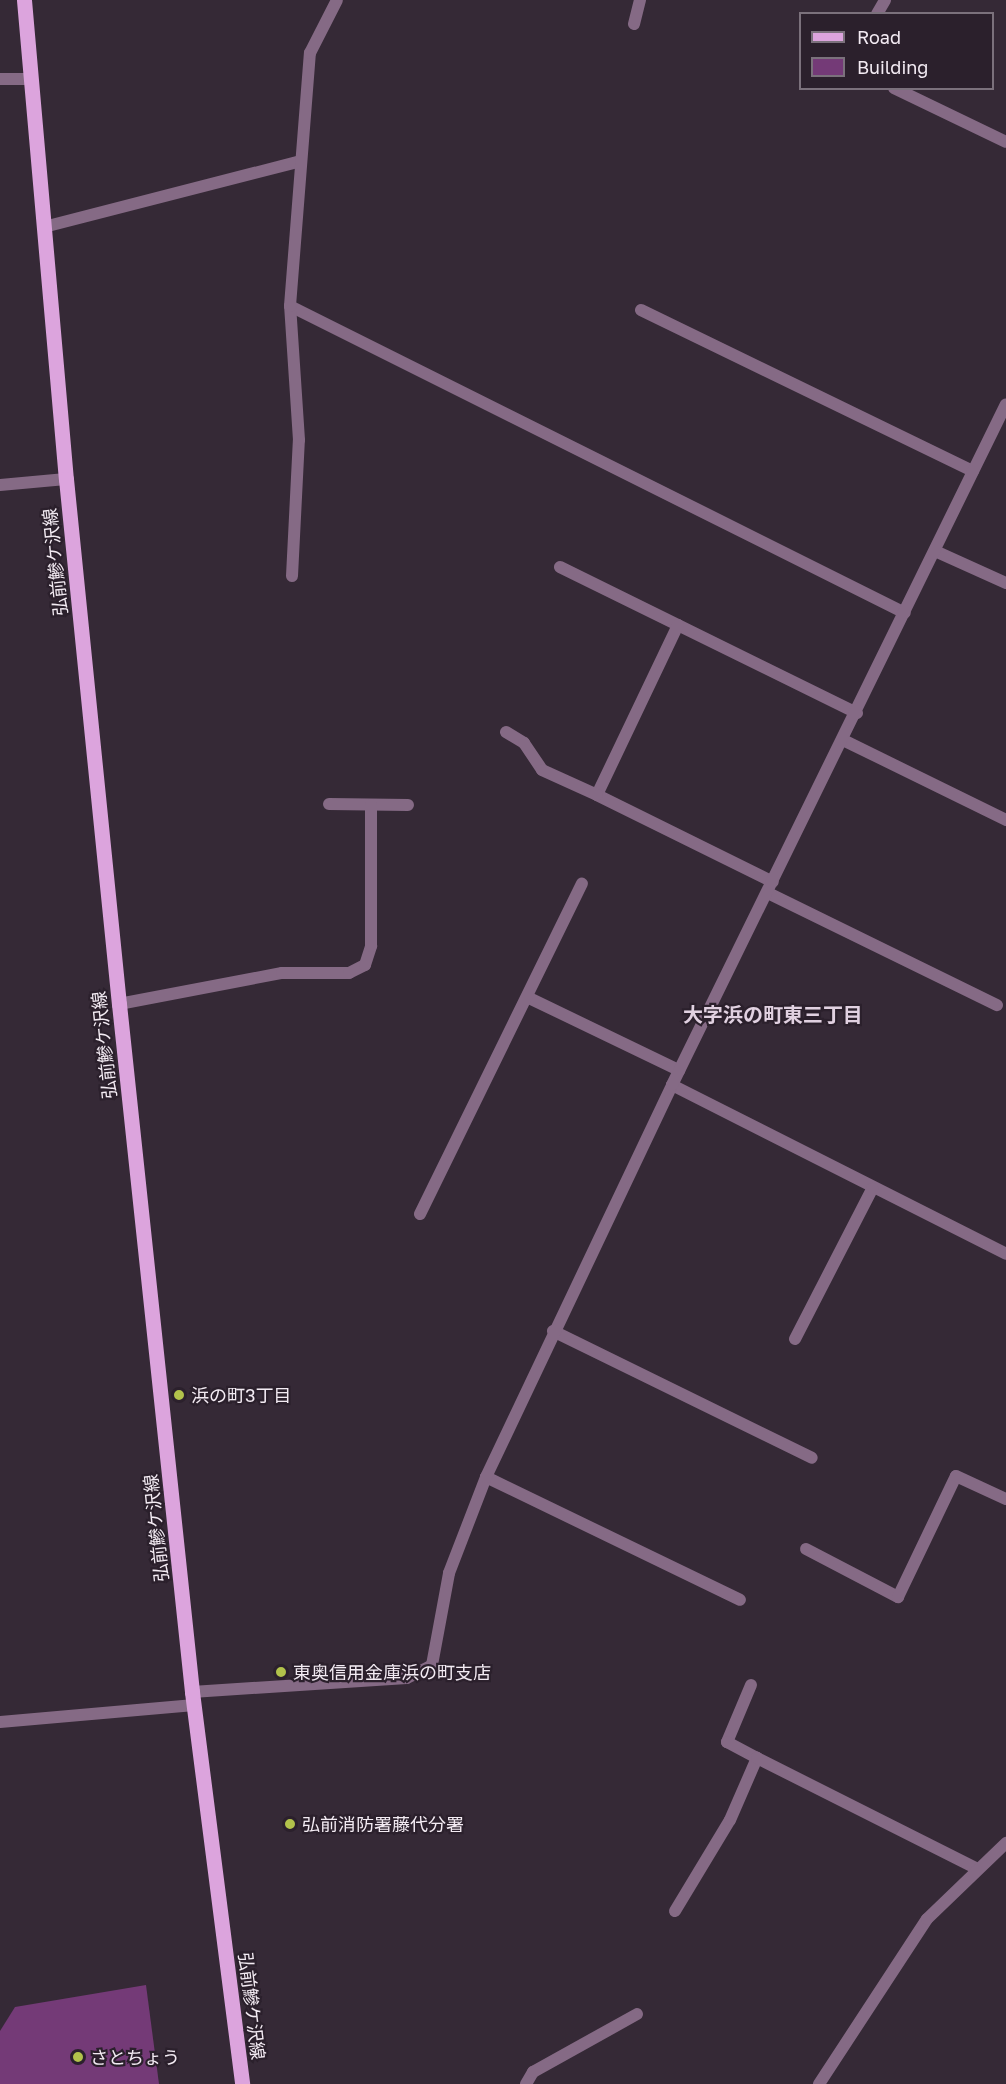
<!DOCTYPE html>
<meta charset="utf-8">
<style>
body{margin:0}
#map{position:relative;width:1006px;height:2084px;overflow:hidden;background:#352936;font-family:"Golos Text","Noto Sans JP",sans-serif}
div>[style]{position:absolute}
.building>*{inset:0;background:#743a77}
.minor>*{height:12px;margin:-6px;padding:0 6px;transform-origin:6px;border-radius:6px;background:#856a85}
.primary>*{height:15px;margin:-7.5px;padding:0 7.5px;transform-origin:7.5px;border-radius:7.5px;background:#dca4dd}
.dots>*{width:16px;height:16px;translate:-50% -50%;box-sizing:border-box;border:3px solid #2b202c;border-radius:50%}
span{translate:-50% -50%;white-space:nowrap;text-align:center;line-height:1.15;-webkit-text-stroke:4.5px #2b202c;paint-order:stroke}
.street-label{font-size:18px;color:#f3ebf3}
.poi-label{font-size:18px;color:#f3ebf3}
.left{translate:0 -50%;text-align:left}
.neighbourhood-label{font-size:20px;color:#e1d1e1;font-weight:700}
.legend{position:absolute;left:799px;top:12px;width:195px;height:78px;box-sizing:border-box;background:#2b202c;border:2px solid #7b717c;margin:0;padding:8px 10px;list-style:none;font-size:18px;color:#f3ebf3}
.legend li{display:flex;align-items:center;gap:12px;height:30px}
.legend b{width:30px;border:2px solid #7b717c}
</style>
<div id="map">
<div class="building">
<div style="clip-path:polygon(146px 1985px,159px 2084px,0 2084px,0 2031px,15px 2007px)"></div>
</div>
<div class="minor">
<div style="left:877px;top:14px;width:16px;rotate:-60deg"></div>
<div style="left:634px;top:24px;width:25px;rotate:-76deg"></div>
<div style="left:0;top:79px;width:31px"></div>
<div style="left:894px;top:88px;width:124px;rotate:25.7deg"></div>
<div style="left:44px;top:227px;width:265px;rotate:-14.4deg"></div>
<div style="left:290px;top:306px;width:687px;rotate:26.53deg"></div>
<div style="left:641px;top:310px;width:369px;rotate:25.9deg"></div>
<div style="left:0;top:485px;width:66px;rotate:-5.2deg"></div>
<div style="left:935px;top:551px;width:78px;rotate:24.3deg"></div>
<div style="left:560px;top:567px;width:331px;rotate:26.2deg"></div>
<div style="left:292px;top:576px;width:136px;rotate:-87.1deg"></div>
<div style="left:299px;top:440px;width:134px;rotate:-93.8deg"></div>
<div style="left:290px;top:306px;width:254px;rotate:-85.5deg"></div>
<div style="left:310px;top:53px;width:59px;rotate:-63deg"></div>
<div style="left:678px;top:625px;width:188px;rotate:115.5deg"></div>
<div style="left:597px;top:795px;width:196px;rotate:26.3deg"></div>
<div style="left:506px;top:732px;width:21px;rotate:31deg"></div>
<div style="left:524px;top:743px;width:32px;rotate:56deg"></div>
<div style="left:542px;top:770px;width:60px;rotate:24.4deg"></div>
<div style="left:843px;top:740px;width:182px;rotate:26.1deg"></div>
<div style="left:329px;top:804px;width:79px;rotate:0.7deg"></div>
<div style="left:768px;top:893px;width:255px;rotate:26.1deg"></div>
<div style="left:527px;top:997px;width:169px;rotate:25.7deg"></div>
<div style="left:119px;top:1004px;width:166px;rotate:-10.8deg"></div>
<div style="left:282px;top:973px;width:67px"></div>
<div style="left:349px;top:973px;width:18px;rotate:-27deg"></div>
<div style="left:365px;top:965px;width:20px;rotate:-72deg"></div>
<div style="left:371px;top:946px;width:141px;rotate:-90deg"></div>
<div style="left:672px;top:1085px;width:374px;rotate:26.8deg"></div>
<div style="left:420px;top:1214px;width:368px;rotate:-63.9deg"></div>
<div style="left:553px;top:1331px;width:288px;rotate:26.1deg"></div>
<div style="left:795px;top:1339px;width:169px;rotate:-62.8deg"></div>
<div style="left:486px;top:1477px;width:282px;rotate:25.8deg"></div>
<div style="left:806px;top:1549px;width:104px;rotate:27.6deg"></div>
<div style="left:898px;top:1597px;width:134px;rotate:-64.4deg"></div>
<div style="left:956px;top:1476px;width:55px;rotate:24.7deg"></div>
<div style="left:751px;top:1685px;width:62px;rotate:112.8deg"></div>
<div style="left:727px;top:1742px;width:34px;rotate:28deg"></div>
<div style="left:192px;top:1692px;width:215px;rotate:-3.7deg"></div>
<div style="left:407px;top:1678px;width:28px;rotate:-27deg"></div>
<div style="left:432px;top:1665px;width:94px;rotate:-79.5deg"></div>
<div style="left:449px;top:1573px;width:103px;rotate:-68.9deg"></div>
<div style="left:486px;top:1477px;width:434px;rotate:-64.6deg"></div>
<div style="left:672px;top:1085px;width:758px;rotate:-63.87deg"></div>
<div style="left:0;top:1722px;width:195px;rotate:-5deg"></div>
<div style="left:675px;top:1911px;width:106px;rotate:-58.9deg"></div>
<div style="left:730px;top:1820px;width:68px;rotate:-66.5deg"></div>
<div style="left:757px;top:1758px;width:245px;rotate:26.7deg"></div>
<div style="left:526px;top:2084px;width:14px;rotate:-60deg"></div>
<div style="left:533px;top:2072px;width:119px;rotate:-29.1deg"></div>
<div style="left:819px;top:2084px;width:197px;rotate:-56.8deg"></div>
<div style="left:927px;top:1919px;width:110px;rotate:-43.9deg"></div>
</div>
<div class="primary">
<div style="left:24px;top:0;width:481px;rotate:85deg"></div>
<div style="left:66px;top:479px;width:528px;rotate:84.24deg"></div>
<div style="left:119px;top:1004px;width:692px;rotate:83.94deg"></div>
<div style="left:192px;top:1692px;width:395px;rotate:82.7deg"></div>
</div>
<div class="dots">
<div style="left:179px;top:1395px;background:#b2c24b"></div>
<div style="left:281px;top:1672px;background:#b2c24b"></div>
<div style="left:290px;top:1824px;background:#b2c24b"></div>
<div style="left:78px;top:2057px;background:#b2c24b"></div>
</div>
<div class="street-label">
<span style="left:55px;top:562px;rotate:-96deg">弘前鰺ケ沢線</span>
<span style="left:104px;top:1045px;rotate:-96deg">弘前鰺ケ沢線</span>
<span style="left:156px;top:1528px;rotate:-96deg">弘前鰺ケ沢線</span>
<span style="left:252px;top:2006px;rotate:83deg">弘前鰺ケ沢線</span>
</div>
<div class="poi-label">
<span class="left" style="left:191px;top:1395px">浜の町3丁目</span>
<span class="left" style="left:293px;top:1672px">東奥信用金庫浜の町支店</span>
<span class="left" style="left:302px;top:1824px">弘前消防署藤代分署</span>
<span class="left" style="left:90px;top:2057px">さとちょう</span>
</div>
<div class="neighbourhood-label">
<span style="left:773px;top:1014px">大字浜の町東三丁目</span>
</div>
<ul class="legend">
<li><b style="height:8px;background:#dca4dd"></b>Road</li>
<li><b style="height:16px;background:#743a77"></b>Building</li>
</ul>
</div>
